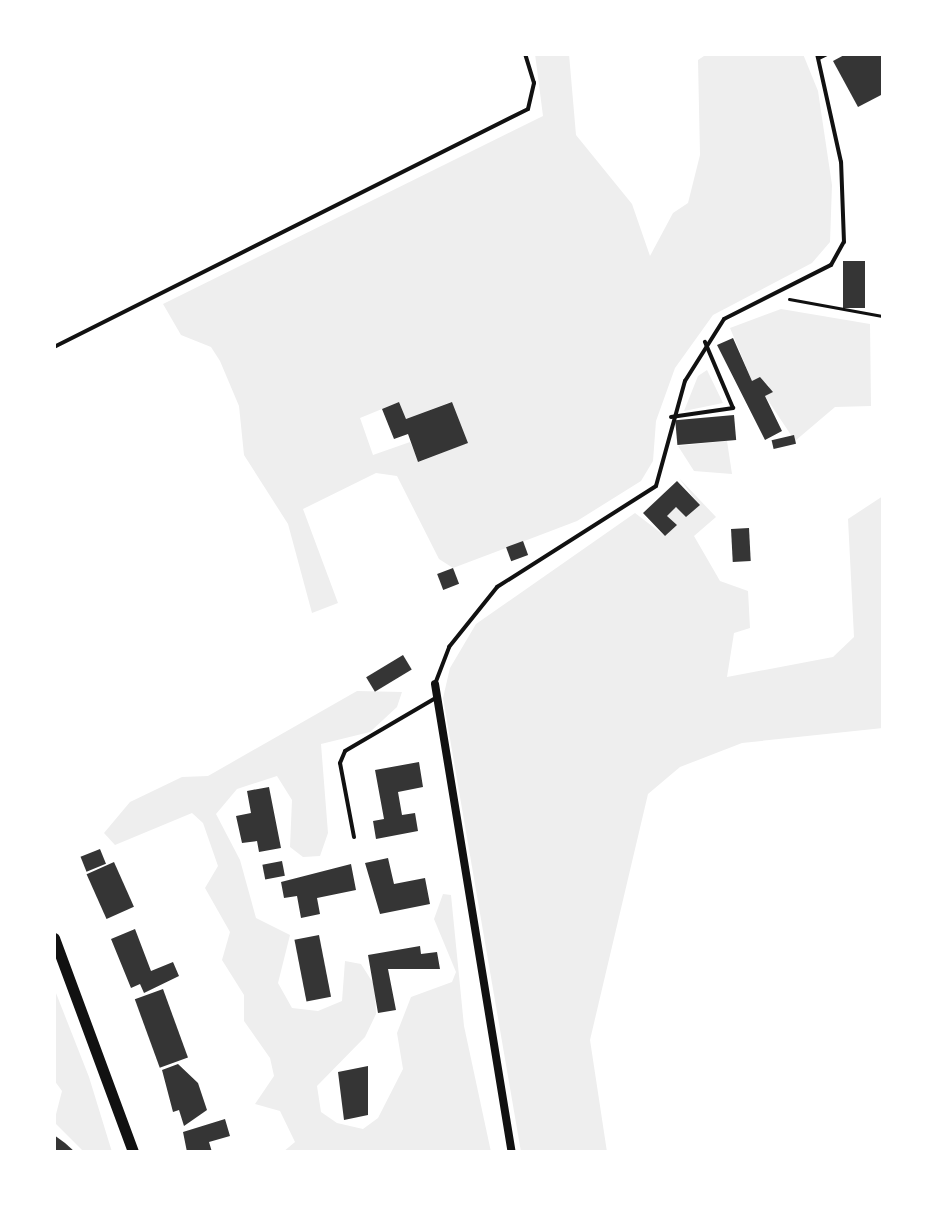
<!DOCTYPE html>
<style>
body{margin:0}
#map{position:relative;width:937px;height:1206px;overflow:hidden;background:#fff;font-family:"Public Sans",sans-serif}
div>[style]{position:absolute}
.green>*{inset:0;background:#eee}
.building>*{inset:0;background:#353535;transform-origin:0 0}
.path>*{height:3px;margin:-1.5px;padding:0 1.5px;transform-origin:1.5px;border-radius:1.5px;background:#111}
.service>*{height:4px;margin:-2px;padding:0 2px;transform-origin:2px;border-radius:2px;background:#111}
.minor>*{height:8px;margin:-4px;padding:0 4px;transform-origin:4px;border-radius:4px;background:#111}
.secondary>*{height:11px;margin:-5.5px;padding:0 5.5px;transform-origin:5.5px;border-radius:5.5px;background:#111}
span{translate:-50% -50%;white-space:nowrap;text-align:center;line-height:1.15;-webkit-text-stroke:8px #fff;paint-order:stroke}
.frame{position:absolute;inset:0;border:56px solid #fff;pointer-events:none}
</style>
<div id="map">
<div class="green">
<div style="clip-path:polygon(evenodd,535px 54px,569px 54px,576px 135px,632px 204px,650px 256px,673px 213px,688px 203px,700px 155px,698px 60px,707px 54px,803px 54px,818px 91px,832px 185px,830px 242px,812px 263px,713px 315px,675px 368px,656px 421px,653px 461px,641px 481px,577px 521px,453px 568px,439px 559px,397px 476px,376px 473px,303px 509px,338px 603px,312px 613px,288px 524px,244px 455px,239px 406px,220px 361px,211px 347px,181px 335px,163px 304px,543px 116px,535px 54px,399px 402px,406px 419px,451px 402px,467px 443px,419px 462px,410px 442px,373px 455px,360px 418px,399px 402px)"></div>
<div style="clip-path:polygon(781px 309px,870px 324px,871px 406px,835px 407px,795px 441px,765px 396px,769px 385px,752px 381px,730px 328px)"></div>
<div style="clip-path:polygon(707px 370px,723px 403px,684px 411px,698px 376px)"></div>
<div style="clip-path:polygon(727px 441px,732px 474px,694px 471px,678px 446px)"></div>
<div style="clip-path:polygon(679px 478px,716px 517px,694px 536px,720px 581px,748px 591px,750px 628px,734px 633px,727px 677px,833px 657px,854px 637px,848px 519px,883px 496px,883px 728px,742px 743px,680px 767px,648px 794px,590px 1040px,607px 1152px,521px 1152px,443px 698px,450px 668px,476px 624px,635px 513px,665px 536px,676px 525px,667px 516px,676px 507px,686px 517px,699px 505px)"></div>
<div style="clip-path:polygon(357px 691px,402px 692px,397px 707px,370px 732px,321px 744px,328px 833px,320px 856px,303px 857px,290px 847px,292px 800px,277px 776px,237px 789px,216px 814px,240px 860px,256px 918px,290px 935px,278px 983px,292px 1008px,318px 1011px,342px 1001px,345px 961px,361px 964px,375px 986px,376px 1014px,365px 1037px,317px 1086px,321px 1112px,337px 1123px,363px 1129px,378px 1118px,403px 1069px,397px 1033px,411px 997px,452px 982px,456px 972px,434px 919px,443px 894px,451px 895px,464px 1026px,491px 1152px,283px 1152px,295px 1142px,280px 1111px,255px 1104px,274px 1076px,270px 1058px,244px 1021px,244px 995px,222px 960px,230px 932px,205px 888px,218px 866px,203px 823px,192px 813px,115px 845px,104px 833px,130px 802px,182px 777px,208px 776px)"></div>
<div style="clip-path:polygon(54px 988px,89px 1077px,112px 1152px,84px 1152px,54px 1122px,62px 1091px,54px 1080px)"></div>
</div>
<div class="building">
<div style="clip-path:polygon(846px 54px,883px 54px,883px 94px,858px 107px,833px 61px)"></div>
<div style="left:843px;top:261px;width:22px;height:47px"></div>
<div style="clip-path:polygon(733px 338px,752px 381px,760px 377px,773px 392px,765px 396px,782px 431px,765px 440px,717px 345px)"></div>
<div style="clip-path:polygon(399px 402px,406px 419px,452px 402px,468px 443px,418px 462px,408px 434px,394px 439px,382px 409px)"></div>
<div style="left:734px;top:415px;width:25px;height:59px;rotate:85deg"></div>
<div style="left:794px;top:435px;width:9px;height:23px;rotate:77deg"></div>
<div style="clip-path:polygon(677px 481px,700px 505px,686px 517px,676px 507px,667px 516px,677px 525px,665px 536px,643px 513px)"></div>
<div style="left:749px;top:528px;width:33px;height:18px;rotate:87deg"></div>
<div style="left:523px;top:541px;width:15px;height:18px;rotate:70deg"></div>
<div style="left:453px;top:568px;width:17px;height:17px;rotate:69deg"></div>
<div style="left:403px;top:655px;width:17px;height:43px;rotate:59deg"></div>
<div style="clip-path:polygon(419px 762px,423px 787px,398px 792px,402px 815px,415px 813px,418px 831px,376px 839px,373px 821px,384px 819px,375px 770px)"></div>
<div style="clip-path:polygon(269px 787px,281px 848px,259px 852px,257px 841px,242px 843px,236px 816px,251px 813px,247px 791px)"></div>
<div style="left:100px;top:849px;width:16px;height:21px;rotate:68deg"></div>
<div style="clip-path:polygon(388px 858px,394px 884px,425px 878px,430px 904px,380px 914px,365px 863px)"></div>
<div style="left:282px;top:861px;width:15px;height:20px;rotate:79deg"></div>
<div style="left:114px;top:862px;width:49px;height:30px;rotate:66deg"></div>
<div style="clip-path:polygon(351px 864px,356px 890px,317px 898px,320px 914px,301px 918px,297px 896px,284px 898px,281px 882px)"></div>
<div style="clip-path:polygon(135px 929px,151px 971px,173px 962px,179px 976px,144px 993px,140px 984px,131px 988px,111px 939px)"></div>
<div style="left:319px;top:935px;width:63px;height:25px;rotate:79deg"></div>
<div style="clip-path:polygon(420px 946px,421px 954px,437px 952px,440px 969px,388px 969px,396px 1010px,378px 1013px,368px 955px)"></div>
<div style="left:163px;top:989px;width:73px;height:30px;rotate:70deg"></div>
<div style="clip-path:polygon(178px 1064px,198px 1083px,207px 1110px,184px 1126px,179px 1110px,173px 1112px,162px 1070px)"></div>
<div style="clip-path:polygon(368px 1066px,368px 1115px,344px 1120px,338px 1072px)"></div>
<div style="clip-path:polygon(225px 1119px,230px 1136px,209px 1142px,212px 1152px,187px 1152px,183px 1132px)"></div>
<div style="clip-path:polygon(54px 1135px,65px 1143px,75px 1152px,54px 1152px)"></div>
</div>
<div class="path">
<div style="left:789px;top:299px;width:96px;rotate:10.3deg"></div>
</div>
<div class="service">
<div style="left:819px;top:58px;width:9px;rotate:-27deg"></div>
<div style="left:54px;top:347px;width:530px;rotate:-26.66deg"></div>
<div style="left:528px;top:109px;width:27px;rotate:-77deg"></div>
<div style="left:534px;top:83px;width:30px;rotate:-107deg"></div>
<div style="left:671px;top:417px;width:63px;rotate:-8.3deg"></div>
<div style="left:733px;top:408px;width:72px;rotate:-113deg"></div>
<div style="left:435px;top:684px;width:40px;rotate:-69deg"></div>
<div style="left:449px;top:647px;width:77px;rotate:-51.3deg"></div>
<div style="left:497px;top:587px;width:188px;rotate:-32.4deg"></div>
<div style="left:656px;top:486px;width:109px;rotate:-74.6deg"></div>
<div style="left:685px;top:381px;width:73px;rotate:-57.8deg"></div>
<div style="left:724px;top:319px;width:120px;rotate:-26.8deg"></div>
<div style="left:831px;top:265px;width:26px;rotate:-61deg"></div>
<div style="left:844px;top:242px;width:80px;rotate:-92.1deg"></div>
<div style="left:841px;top:162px;width:111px;rotate:-102.5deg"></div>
<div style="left:354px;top:837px;width:75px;rotate:-100.7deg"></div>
<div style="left:340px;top:763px;width:13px;rotate:-67deg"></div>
<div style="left:345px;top:751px;width:103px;rotate:-30.3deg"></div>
</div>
<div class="minor">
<div style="left:435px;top:684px;width:474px;rotate:80.7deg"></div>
</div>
<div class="secondary">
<div style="left:54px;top:938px;width:228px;rotate:69.7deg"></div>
</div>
<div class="frame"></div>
</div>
